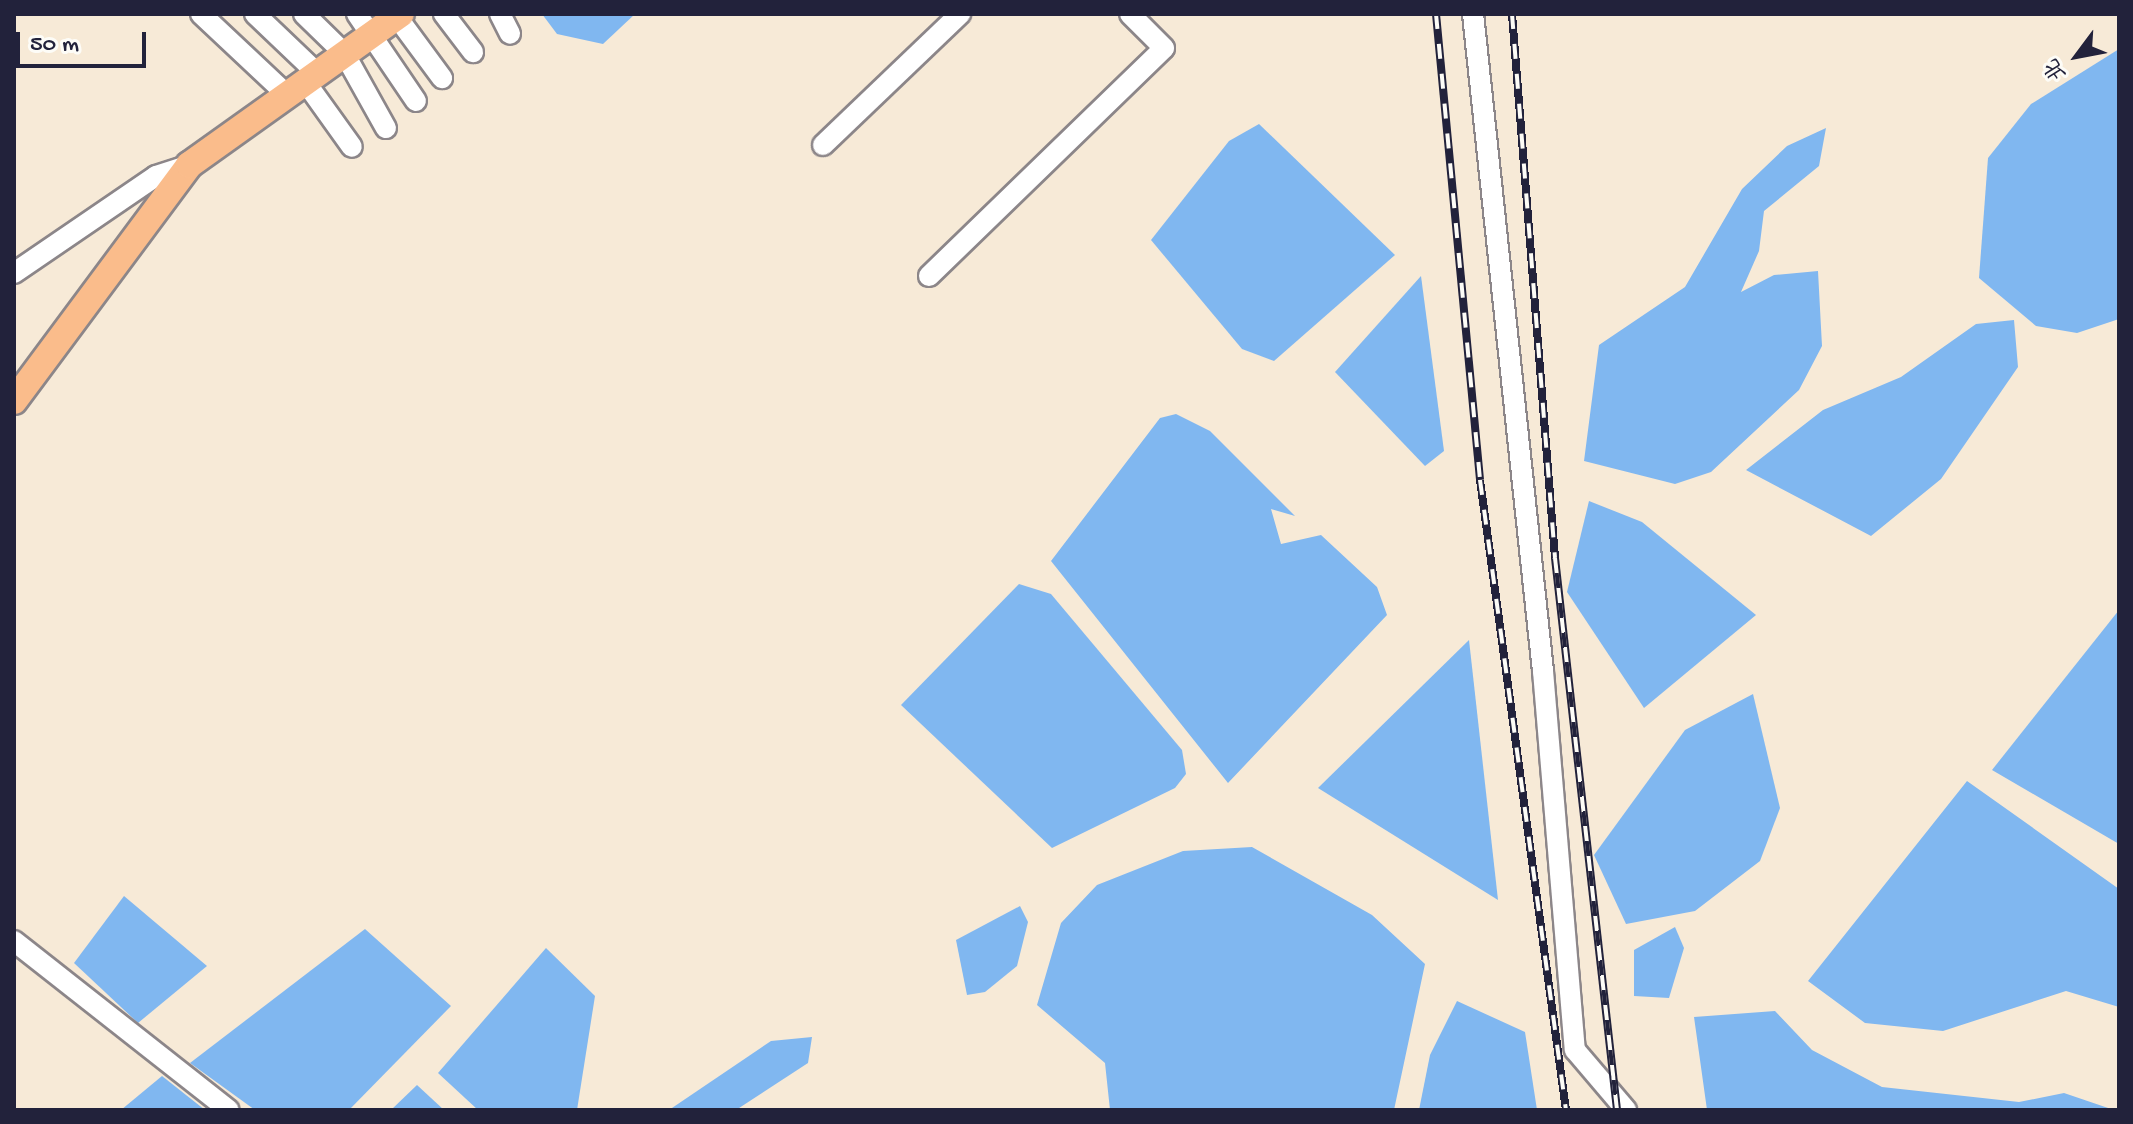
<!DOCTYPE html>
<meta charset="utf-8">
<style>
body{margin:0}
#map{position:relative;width:2133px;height:1124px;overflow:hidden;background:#f7ead7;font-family:"Gochi Hand","LXGW WenKai TC",sans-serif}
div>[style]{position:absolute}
.water>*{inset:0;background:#80b7f0}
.roads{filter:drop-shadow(2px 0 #8c8689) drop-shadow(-2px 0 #8c8689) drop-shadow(0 2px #8c8689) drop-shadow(0 -2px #8c8689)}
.minor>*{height:20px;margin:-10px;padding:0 10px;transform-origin:10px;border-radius:10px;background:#fff}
.major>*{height:26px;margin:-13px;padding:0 13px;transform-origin:13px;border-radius:13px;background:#fabc8b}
.rail>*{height:8px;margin-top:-4px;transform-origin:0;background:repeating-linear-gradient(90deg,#fdfcf7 0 15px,#22223b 0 30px);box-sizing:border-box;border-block:2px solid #22223b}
span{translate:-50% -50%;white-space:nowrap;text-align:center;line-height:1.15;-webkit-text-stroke:6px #fdfcf7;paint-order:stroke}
.frame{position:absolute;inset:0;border:16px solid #22223b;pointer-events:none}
.north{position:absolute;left:2037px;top:16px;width:80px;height:80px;-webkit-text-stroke:6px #fdfcf7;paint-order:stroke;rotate:238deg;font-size:22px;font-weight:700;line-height:32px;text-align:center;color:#22223b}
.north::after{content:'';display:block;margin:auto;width:28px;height:36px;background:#22223b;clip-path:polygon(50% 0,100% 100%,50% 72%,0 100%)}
.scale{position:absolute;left:16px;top:32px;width:130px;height:36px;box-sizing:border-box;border:4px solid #22223b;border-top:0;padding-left:10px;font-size:24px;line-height:28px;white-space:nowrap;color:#22223b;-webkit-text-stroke:6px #fdfcf7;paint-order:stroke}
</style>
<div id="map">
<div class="water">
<div style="clip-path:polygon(542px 14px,635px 14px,603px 44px,557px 34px)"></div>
<div style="clip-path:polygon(2119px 49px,2119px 319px,2077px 333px,2036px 326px,1979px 278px,1988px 158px,2031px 104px)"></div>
<div style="clip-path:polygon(1259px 124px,1395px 255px,1274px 361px,1242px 349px,1151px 240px,1229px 141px)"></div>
<div style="clip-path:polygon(1826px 128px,1819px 166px,1764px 211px,1759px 251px,1741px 292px,1774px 275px,1818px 271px,1822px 346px,1799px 390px,1711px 472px,1675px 484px,1584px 461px,1599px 345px,1685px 287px,1742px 189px,1787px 146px)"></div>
<div style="clip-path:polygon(1421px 276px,1444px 451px,1425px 466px,1335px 372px)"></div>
<div style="clip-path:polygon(2014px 320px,2018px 367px,1941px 479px,1871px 536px,1746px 470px,1823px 410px,1901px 377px,1976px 324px)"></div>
<div style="clip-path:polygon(1176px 414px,1210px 431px,1295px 516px,1271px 509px,1281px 544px,1321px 535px,1377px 587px,1387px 615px,1228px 783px,1051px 561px,1160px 418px)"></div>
<div style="clip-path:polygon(1589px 501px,1642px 522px,1756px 615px,1644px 708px,1567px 592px)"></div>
<div style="clip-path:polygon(1019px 584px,1051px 594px,1182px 750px,1186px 774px,1175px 788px,1052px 848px,901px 705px)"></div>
<div style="clip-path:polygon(2119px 610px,2119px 844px,1992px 770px)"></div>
<div style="clip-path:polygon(1469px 640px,1498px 900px,1318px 788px)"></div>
<div style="clip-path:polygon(1753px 694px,1780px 808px,1760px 861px,1695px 911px,1626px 924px,1594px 855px,1685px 730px)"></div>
<div style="clip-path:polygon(1967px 781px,2119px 889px,2119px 1007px,2066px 991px,1943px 1031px,1865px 1023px,1808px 981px)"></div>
<div style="clip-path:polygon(1252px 847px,1372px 915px,1425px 964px,1394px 1110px,1110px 1110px,1105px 1063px,1037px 1005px,1061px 923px,1097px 885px,1183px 851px)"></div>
<div style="clip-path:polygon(124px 896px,207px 966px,138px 1023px,74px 963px)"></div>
<div style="clip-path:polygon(1020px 906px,1028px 922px,1017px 966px,985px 992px,967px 995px,956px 940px)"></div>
<div style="clip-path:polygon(1675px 927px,1684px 948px,1669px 998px,1634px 996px,1634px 950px)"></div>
<div style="clip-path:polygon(365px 929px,451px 1006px,349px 1110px,255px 1110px,190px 1063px)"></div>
<div style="clip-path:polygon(546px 948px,595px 996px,577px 1110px,478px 1110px,438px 1073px)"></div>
<div style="clip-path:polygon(1457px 1001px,1525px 1032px,1537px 1110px,1419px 1110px,1430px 1055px)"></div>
<div style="clip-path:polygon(1775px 1011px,1812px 1050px,1882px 1087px,2019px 1102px,2064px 1093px,2114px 1110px,1707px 1110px,1694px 1017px)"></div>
<div style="clip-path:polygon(812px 1037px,808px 1063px,736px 1110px,669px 1110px,771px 1041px)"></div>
<div style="clip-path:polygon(162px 1076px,205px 1110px,121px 1110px)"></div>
<div style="clip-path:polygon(417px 1085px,444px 1110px,391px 1110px)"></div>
</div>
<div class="roads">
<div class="minor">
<div style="left:201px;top:14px;width:115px;rotate:43.2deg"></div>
<div style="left:255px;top:14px;width:84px;rotate:43.6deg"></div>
<div style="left:304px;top:14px;width:56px;rotate:44.3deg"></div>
<div style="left:344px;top:53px;width:86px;rotate:60.8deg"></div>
<div style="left:357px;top:14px;width:105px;rotate:55.9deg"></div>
<div style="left:444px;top:14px;width:48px;rotate:52.7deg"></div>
<div style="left:500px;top:14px;width:22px;rotate:63deg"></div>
<div style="left:1473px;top:14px;width:661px;rotate:83.92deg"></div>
<div style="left:1543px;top:671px;width:380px;rotate:85.2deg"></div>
<div style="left:1575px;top:1050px;width:79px;rotate:49.6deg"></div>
<div style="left:397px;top:17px;width:76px;rotate:53.6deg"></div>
<div style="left:304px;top:80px;width:82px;rotate:54.4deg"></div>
<div style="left:823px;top:145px;width:190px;rotate:-43.7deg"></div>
<div style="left:14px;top:273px;width:172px;rotate:-34.3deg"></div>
<div style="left:156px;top:176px;width:35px;rotate:-18deg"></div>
<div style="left:929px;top:276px;width:327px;rotate:-44.1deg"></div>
<div style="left:1164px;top:48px;width:48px;rotate:-135deg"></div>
<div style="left:14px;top:941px;width:273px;rotate:38.2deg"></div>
</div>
<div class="major">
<div style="left:14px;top:401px;width:294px;rotate:-53.4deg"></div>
<div style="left:189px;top:165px;width:260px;rotate:-35.5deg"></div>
</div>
</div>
<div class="rail">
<div style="left:1436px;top:14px;width:468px;rotate:84.6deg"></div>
<div style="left:1480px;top:480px;width:636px;rotate:82.23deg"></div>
<div style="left:1512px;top:14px;width:546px;rotate:85.48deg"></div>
<div style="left:1555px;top:558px;width:555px;rotate:83.59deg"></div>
</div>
<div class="frame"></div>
<div class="north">北</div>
<div class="scale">50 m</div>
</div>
